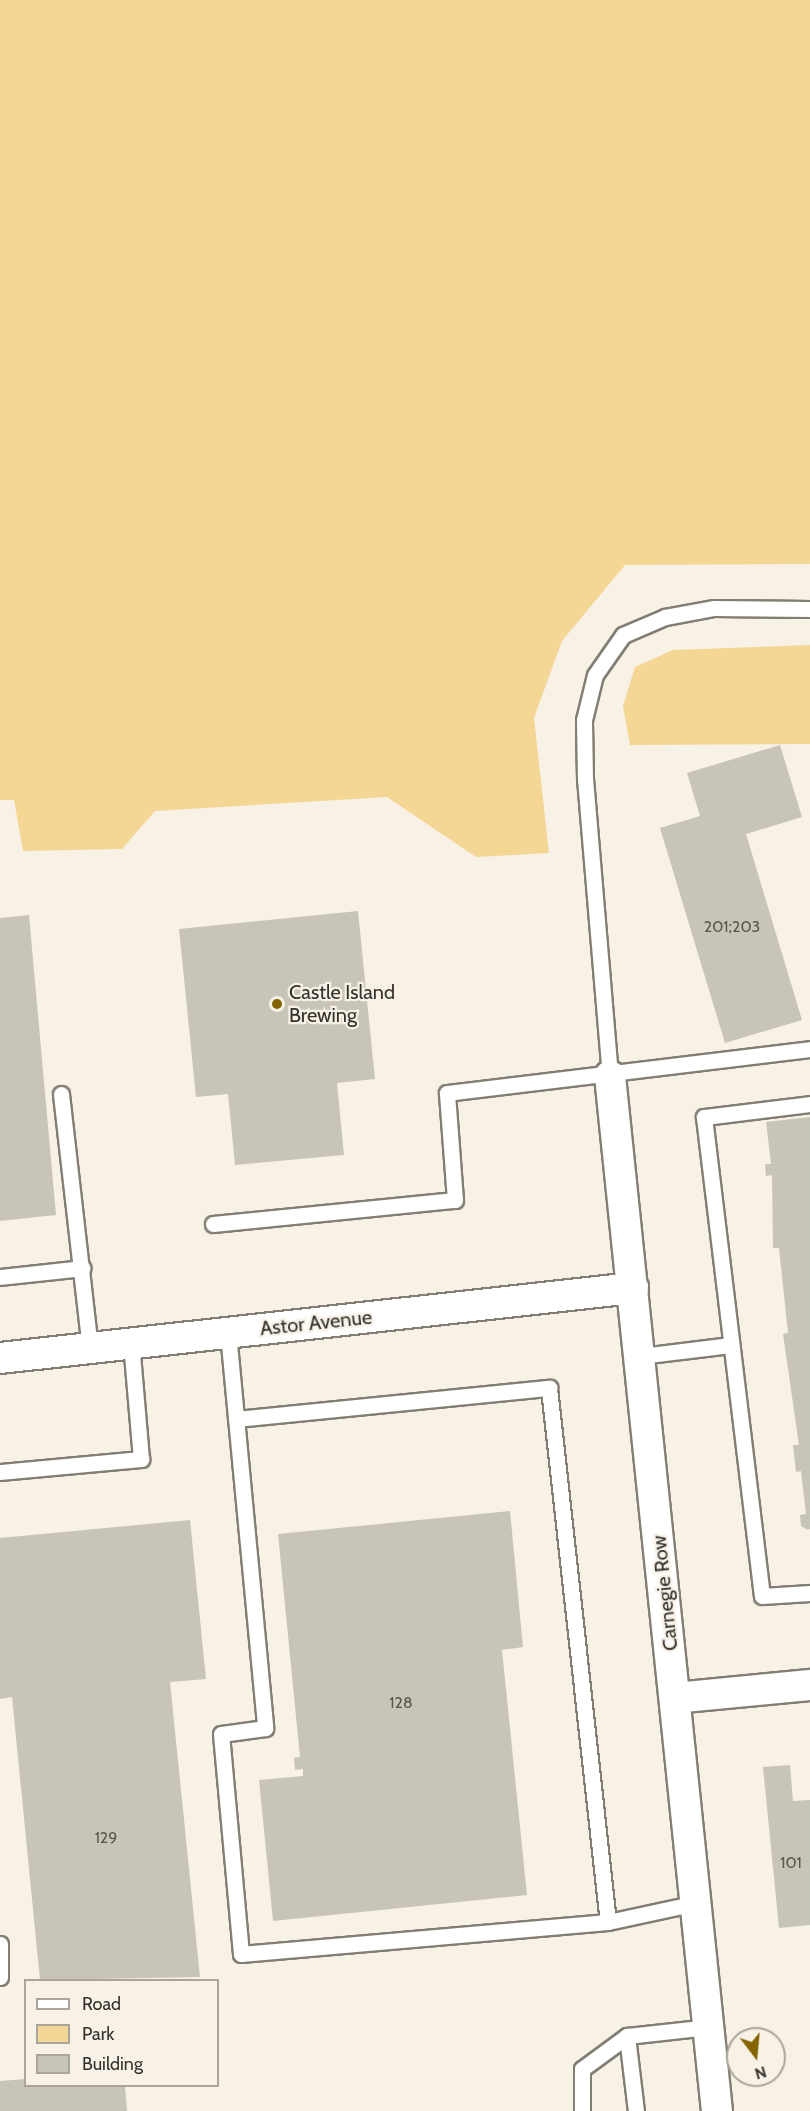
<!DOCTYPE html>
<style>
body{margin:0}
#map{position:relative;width:810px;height:2111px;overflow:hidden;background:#f7f1e6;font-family:Cabin,sans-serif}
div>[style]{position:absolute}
.green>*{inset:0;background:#f5d795}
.building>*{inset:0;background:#c9c4b8}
.roads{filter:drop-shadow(2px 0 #827e73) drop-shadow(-2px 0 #827e73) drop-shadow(0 2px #827e73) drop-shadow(0 -2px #827e73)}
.lane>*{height:15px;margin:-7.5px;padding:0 7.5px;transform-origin:7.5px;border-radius:7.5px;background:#fff}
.street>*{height:30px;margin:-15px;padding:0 15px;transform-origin:15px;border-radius:15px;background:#fff}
.dots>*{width:16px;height:16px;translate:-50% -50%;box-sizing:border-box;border:3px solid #f7f1e6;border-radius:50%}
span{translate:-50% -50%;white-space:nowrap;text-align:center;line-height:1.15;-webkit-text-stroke:4.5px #f7f1e6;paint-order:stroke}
.number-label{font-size:16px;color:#5a5650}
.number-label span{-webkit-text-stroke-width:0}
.poi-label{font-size:20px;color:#35322e}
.left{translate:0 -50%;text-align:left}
.street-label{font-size:20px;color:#35322e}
.legend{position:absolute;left:24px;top:1979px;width:195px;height:108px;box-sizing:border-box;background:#f7f1e6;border:2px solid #a9a59c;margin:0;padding:8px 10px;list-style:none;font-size:18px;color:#35322e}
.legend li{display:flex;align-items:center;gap:12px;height:30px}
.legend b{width:30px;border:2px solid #a9a59c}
.north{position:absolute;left:726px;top:2027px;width:60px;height:60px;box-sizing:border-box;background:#f7f1e6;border:2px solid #a9a59c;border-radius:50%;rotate:164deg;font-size:16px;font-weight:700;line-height:24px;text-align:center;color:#35322e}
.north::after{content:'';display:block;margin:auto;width:21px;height:27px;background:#856400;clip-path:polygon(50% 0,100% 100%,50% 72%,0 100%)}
</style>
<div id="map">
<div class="green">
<div style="clip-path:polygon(0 0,810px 0,810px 564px,625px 565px,562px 641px,534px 718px,549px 853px,476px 857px,387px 797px,155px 811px,122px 849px,23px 851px,14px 800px,0 800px)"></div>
<div style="clip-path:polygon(810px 645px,810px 744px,630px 745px,623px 706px,635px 667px,673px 650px)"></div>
</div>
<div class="building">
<div style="clip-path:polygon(780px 745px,802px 817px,746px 834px,802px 1020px,725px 1043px,660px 828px,700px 816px,687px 773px)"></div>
<div style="clip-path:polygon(358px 911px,375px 1079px,337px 1083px,344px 1155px,235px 1165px,228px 1094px,196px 1097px,179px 929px)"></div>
<div style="clip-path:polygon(29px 915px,56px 1215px,0 1221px,0 918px)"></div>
<div style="clip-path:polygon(810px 1117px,810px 1529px,808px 1530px,801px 1526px,800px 1515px,806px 1514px,801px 1471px,796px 1472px,793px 1445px,799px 1445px,783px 1334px,788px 1333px,779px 1248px,773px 1248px,772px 1175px,766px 1176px,765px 1164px,771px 1164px,766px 1122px)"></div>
<div style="clip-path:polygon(510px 1511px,523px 1647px,502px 1650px,527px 1895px,273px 1921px,259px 1780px,303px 1776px,303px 1769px,295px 1770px,294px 1758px,300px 1757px,278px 1534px)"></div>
<div style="clip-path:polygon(190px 1520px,206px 1679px,170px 1682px,200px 1977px,40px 1980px,12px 1697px,0 1699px,0 1538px)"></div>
<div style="clip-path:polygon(790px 1765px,793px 1801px,810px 1800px,810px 1925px,779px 1928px,763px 1767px)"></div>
<div style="clip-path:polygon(26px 2079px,26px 2086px,125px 2086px,127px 2111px,0 2111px,0 2081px)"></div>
</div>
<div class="roads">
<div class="lane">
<div style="left:610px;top:1076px;width:298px;rotate:-94.8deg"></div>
<div style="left:585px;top:779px;width:59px;rotate:-91deg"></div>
<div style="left:584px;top:720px;width:46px;rotate:-76.3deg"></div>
<div style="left:595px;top:675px;width:49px;rotate:-55deg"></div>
<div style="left:623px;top:635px;width:46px;rotate:-23.2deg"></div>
<div style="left:665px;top:617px;width:50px;rotate:-10.4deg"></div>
<div style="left:714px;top:608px;width:96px;rotate:0.6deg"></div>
<div style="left:61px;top:1094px;width:256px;rotate:83.5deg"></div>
<div style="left:810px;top:1104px;width:107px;rotate:173deg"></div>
<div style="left:704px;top:1117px;width:482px;rotate:83.1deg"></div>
<div style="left:762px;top:1596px;width:48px;rotate:-3.6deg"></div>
<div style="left:213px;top:1224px;width:243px;rotate:-5.7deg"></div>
<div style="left:455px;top:1200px;width:107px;rotate:-94.3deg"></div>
<div style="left:447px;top:1093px;width:366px;rotate:-6.9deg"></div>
<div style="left:0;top:1277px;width:83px;rotate:-6.2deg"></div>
<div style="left:228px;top:1333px;width:397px;rotate:84.6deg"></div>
<div style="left:265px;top:1728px;width:44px;rotate:172.2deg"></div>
<div style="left:221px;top:1734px;width:221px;rotate:84.8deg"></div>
<div style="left:241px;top:1954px;width:368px;rotate:-5deg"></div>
<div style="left:608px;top:1922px;width:90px;rotate:-12.2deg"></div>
<div style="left:641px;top:1356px;width:91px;rotate:-7deg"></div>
<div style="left:236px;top:1419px;width:315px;rotate:-5.7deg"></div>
<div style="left:549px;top:1388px;width:537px;rotate:83.7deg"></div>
<div style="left:0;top:1472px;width:142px;rotate:-5.3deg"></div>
<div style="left:141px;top:1459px;width:116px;rotate:-94.9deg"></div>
<div style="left:0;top:1944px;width:33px;rotate:90deg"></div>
<div style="left:627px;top:2036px;width:76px;rotate:83.2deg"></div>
<div style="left:582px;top:2111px;width:42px;rotate:-90deg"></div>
<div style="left:582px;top:2069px;width:56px;rotate:-36.3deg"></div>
<div style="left:627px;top:2036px;width:81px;rotate:-6.3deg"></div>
</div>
<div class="street">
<div style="left:610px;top:1076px;width:1041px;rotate:84.1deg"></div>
<div style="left:0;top:1358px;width:637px;rotate:-6.31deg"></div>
<div style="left:675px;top:1698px;width:136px;rotate:-5.5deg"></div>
</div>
</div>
<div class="dots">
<div style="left:277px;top:1004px;background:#856400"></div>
</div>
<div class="number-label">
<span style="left:732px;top:927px">201;203</span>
<span style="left:401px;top:1703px">128</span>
<span style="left:106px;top:1838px">129</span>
<span style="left:791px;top:1863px">101</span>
</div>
<div class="poi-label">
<span class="left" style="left:289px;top:1004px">Castle Island<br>Brewing</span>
</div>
<div class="street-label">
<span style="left:316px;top:1323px;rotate:-6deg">Astor Avenue</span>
<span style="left:665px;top:1593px;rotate:-96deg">Carnegie Row</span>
</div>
<ul class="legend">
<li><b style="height:8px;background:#fff"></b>Road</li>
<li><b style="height:16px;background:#f5d795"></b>Park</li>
<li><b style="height:16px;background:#c9c4b8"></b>Building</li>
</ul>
<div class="north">N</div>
</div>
